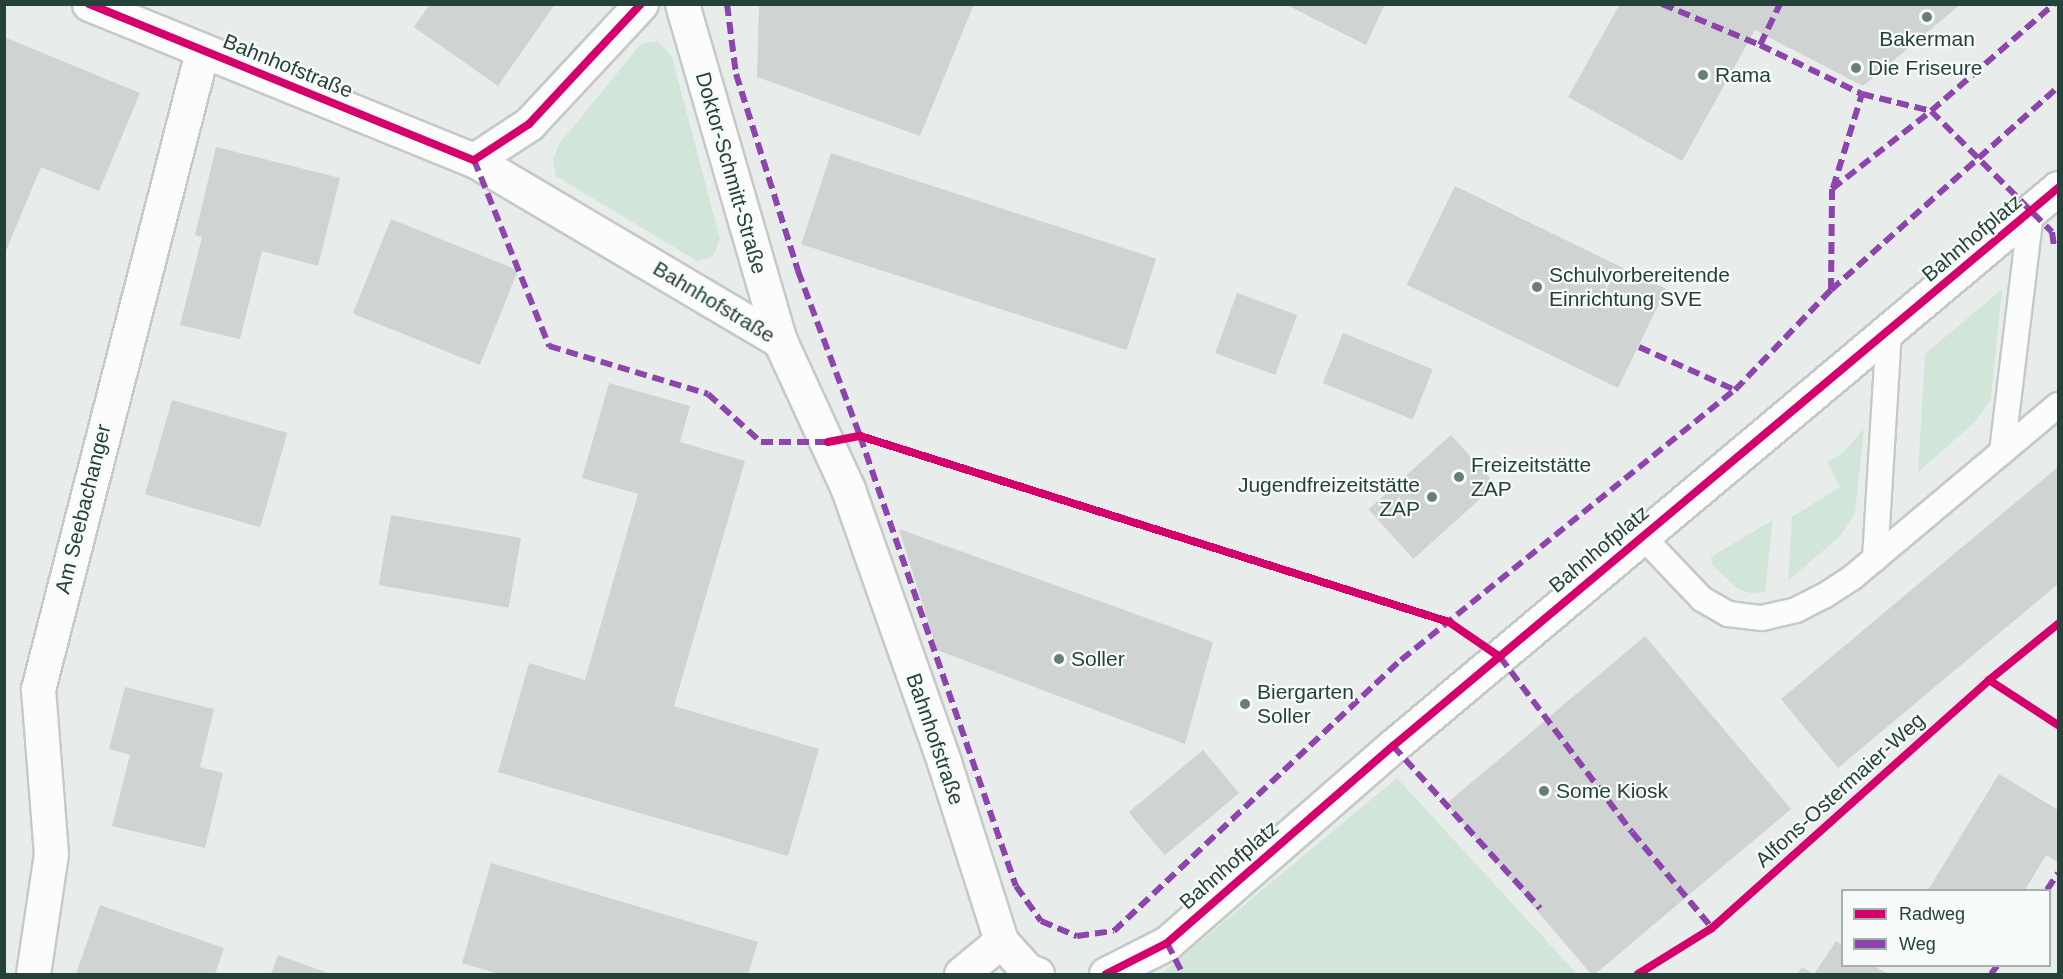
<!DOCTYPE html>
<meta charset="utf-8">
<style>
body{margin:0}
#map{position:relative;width:2063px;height:979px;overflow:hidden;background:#e8edeb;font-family:Helvetica,sans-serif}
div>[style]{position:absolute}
.green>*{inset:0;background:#d1e6d8}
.building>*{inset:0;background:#cfd4d2;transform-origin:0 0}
.roads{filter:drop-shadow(2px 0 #c5cac8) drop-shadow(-2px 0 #c5cac8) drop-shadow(0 2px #c5cac8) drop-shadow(0 -2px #c5cac8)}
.service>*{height:24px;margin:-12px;padding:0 12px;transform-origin:12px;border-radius:12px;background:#fcfcfc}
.minor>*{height:33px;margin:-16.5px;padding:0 16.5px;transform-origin:16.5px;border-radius:16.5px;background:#fcfcfc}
.quiet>*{height:6px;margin-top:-3px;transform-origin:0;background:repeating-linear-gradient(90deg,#8e44ad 0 12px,transparent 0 18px)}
.cycleway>*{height:8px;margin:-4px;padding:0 4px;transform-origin:4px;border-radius:4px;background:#d6006c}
.dots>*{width:16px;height:16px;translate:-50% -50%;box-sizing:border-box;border:3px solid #f7fbf9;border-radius:50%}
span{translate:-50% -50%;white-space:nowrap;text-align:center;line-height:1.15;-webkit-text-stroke:4.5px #f7fbf9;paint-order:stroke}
.poi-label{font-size:21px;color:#24423a}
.left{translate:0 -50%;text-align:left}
.right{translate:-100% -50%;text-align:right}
.street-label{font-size:21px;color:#24423a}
.frame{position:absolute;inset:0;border:6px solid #24423a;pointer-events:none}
.legend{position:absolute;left:1841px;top:889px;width:210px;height:78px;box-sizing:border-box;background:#f7fbf9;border:2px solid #a3b1ad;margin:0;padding:8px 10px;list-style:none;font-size:18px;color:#24423a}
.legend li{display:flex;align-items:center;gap:12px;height:30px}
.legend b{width:30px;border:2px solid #a3b1ad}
</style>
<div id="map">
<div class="green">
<div style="clip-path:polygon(658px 41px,672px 57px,720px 239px,713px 257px,697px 261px,556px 176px,553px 160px,559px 144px,641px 44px)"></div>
<div style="clip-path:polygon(2002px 289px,1991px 399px,1975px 422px,1918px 472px,1925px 354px)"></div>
<div style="clip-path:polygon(1864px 429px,1855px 513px,1840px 536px,1788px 581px,1792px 517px,1840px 487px,1827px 462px,1842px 454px)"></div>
<div style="clip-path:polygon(1773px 520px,1765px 592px,1750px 593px,1738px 589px,1712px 565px,1711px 557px)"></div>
<div style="clip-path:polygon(1397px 778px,1577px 974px,1161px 974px)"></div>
</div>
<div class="building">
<div style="clip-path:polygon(430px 4px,555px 4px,498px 86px,414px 27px)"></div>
<div style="clip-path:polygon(759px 4px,974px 4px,920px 136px,757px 77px)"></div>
<div style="clip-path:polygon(1285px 4px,1385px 4px,1366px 45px)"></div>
<div style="clip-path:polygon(1620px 4px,1961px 4px,1863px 86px,1755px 30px,1682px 161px,1568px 97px)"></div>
<div style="clip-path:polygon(4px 37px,140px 93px,99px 191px,41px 167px,5px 253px)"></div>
<div style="clip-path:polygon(216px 147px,340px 178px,318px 266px,262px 251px,240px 339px,180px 325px,202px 237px,195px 235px)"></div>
<div style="left:831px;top:153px;width:342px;height:96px;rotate:18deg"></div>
<div style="left:1455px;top:186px;width:235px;height:110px;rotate:26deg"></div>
<div style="left:391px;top:219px;width:137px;height:102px;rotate:22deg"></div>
<div style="left:1237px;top:293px;width:64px;height:64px;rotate:20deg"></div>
<div style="left:1343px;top:333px;width:97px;height:54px;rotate:22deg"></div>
<div style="clip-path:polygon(609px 383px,690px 406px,680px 442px,745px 461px,674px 706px,819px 749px,788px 856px,498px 772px,529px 663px,585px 680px,638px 494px,582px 478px)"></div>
<div style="left:172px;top:400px;width:120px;height:98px;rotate:16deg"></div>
<div style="left:1451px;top:435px;width:67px;height:111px;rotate:48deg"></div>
<div style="clip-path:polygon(2058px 467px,2058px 584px,1838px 768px,1781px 699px)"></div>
<div style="left:391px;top:515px;width:132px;height:71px;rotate:10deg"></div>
<div style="clip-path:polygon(899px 529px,1213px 642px,1185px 744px,937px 650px)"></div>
<div style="clip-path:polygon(1645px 636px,1791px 809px,1595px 974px,1591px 974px,1446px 804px)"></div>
<div style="clip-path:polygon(125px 687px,214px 709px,200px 767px,223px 773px,205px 848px,112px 826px,130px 755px,109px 749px)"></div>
<div style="left:1203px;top:750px;width:56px;height:97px;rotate:50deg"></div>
<div style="clip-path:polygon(1999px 774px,2058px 810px,2058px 862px,2046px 855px,2025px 890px,1928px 890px)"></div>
<div style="clip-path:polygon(491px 863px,758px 942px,748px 974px,499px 974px,462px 963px)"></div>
<div style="clip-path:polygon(100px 905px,224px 948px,215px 974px,76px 974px)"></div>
<div style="clip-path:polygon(1836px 941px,1842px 945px,1842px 966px,1874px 966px,1888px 974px,1797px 974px,1802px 967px,1814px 974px)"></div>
<div style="clip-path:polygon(278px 955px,331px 974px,271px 974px)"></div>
</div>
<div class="roads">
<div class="service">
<div style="left:2002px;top:452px;width:242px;rotate:-83.1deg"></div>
<div style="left:1642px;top:536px;width:87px;rotate:46.4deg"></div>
<div style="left:1702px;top:599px;width:30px;rotate:30deg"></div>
<div style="left:1728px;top:614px;width:34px;rotate:7deg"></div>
<div style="left:1762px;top:618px;width:35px;rotate:-13deg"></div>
<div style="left:1796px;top:610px;width:31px;rotate:-27deg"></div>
<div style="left:1824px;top:596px;width:35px;rotate:-33deg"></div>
<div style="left:1853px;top:577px;width:268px;rotate:-40deg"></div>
<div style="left:1875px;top:559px;width:229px;rotate:-86.5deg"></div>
</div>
<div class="minor">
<div style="left:89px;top:4px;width:415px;rotate:22.1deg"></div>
<div style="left:474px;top:160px;width:356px;rotate:30.6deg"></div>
<div style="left:682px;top:4px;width:351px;rotate:73.8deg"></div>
<div style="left:780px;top:341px;width:163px;rotate:65.3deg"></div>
<div style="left:848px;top:489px;width:289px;rotate:70.6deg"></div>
<div style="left:944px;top:762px;width:188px;rotate:72.3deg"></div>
<div style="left:1001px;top:941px;width:39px;rotate:48deg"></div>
<div style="left:1027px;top:970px;width:11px;rotate:22deg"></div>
<div style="left:474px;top:160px;width:66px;rotate:-33.2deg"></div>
<div style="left:529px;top:124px;width:164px;rotate:-47deg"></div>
<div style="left:33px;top:974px;width:121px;rotate:-81.5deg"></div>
<div style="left:51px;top:854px;width:166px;rotate:-94.5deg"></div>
<div style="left:38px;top:689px;width:659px;rotate:-75.58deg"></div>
<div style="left:961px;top:974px;width:52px;rotate:-39.5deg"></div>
<div style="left:1106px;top:974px;width:68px;rotate:-26.9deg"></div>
<div style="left:1167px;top:943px;width:300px;rotate:-41.1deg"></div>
<div style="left:1393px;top:746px;width:868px;rotate:-40deg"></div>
</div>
</div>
<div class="quiet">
<div style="left:727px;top:4px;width:71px;rotate:82.7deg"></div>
<div style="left:736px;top:74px;width:207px;rotate:72.5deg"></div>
<div style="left:798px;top:271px;width:176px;rotate:69.4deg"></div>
<div style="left:860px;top:436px;width:476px;rotate:70.9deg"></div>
<div style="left:1016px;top:886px;width:43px;rotate:54.5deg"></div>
<div style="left:1041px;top:921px;width:39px;rotate:23deg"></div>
<div style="left:1077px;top:936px;width:37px;rotate:-8deg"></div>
<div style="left:1114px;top:931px;width:395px;rotate:-43.4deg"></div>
<div style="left:1401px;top:660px;width:429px;rotate:-39deg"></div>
<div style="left:1735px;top:390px;width:139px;rotate:-46.2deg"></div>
<div style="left:1831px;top:290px;width:101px;rotate:-89.4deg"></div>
<div style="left:1832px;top:189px;width:126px;rotate:-38.2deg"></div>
<div style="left:1931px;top:111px;width:163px;rotate:-41deg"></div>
<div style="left:1662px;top:4px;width:106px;rotate:22.7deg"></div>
<div style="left:1760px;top:45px;width:113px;rotate:25.7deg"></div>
<div style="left:1862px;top:94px;width:71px;rotate:13.8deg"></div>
<div style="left:1931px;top:111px;width:171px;rotate:45deg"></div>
<div style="left:2052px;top:232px;width:14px;rotate:82deg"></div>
<div style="left:1760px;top:45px;width:46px;rotate:-64deg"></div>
<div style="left:474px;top:160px;width:201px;rotate:68deg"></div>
<div style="left:549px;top:346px;width:166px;rotate:16.8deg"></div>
<div style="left:708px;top:394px;width:72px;rotate:42.2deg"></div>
<div style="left:761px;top:442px;width:67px"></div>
<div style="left:1833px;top:188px;width:98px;rotate:-72.9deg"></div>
<div style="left:1831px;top:290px;width:305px;rotate:-41.8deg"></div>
<div style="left:1639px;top:347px;width:105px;rotate:24.1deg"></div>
<div style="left:1500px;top:657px;width:219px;rotate:53deg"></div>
<div style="left:1632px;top:832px;width:125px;rotate:50.2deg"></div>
<div style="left:1393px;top:746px;width:219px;rotate:47.8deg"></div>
<div style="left:2047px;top:890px;width:20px;rotate:-57deg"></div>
<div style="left:1167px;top:943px;width:35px;rotate:63deg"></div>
<div style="left:1991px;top:974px;width:10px;rotate:-53deg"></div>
</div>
<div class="cycleway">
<div style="left:89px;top:4px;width:415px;rotate:22.1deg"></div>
<div style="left:474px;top:160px;width:66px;rotate:-33.2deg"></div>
<div style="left:529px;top:124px;width:164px;rotate:-47deg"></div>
<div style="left:828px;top:442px;width:33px;rotate:-11deg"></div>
<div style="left:860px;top:436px;width:618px;rotate:17.53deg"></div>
<div style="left:1449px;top:622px;width:62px;rotate:34.5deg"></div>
<div style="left:1989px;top:680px;width:82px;rotate:33.1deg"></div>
<div style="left:1106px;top:974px;width:68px;rotate:-26.9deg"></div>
<div style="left:1167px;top:943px;width:300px;rotate:-41.1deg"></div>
<div style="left:1393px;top:746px;width:868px;rotate:-40deg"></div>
<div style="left:1638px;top:974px;width:87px;rotate:-31.9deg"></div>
<div style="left:1712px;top:928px;width:372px;rotate:-41.8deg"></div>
<div style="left:1989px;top:680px;width:89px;rotate:-39.1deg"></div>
</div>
<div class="dots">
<div style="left:1927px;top:17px;background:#697e78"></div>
<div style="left:1856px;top:68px;background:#697e78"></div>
<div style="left:1703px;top:75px;background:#697e78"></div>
<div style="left:1537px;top:287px;background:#697e78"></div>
<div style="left:1459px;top:477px;background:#697e78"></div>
<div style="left:1432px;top:497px;background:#697e78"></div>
<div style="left:1059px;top:659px;background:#697e78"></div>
<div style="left:1245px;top:704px;background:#697e78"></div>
<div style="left:1544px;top:791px;background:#697e78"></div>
</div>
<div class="poi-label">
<span style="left:1927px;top:39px">Bakerman</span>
<span class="left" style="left:1868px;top:68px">Die Friseure</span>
<span class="left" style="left:1715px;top:75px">Rama</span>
<span class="left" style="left:1549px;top:287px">Schulvorbereitende<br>Einrichtung SVE</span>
<span class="left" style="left:1471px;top:477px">Freizeitstätte<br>ZAP</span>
<span class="right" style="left:1420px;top:497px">Jugendfreizeitstätte<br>ZAP</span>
<span class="left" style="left:1071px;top:659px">Soller</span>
<span class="left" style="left:1257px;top:704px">Biergarten<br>Soller</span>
<span class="left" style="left:1556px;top:791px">Some Kiosk</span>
</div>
<div class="street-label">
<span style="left:288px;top:66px;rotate:22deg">Bahnhofstraße</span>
<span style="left:731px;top:173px;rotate:74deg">Doktor-Schmitt-Straße</span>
<span style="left:1972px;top:238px;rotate:-40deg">Bahnhofplatz</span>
<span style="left:714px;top:302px;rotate:31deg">Bahnhofstraße</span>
<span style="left:83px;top:509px;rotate:-76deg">Am Seebachanger</span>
<span style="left:1599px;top:549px;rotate:-40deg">Bahnhofplatz</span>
<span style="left:935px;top:739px;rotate:71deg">Bahnhofstraße</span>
<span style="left:1840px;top:790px;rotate:-42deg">Alfons-Ostermaier-Weg</span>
<span style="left:1229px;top:865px;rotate:-41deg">Bahnhofplatz</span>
</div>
<div class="frame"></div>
<ul class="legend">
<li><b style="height:8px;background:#d6006c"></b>Radweg</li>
<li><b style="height:8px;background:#8e44ad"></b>Weg</li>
</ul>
</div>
